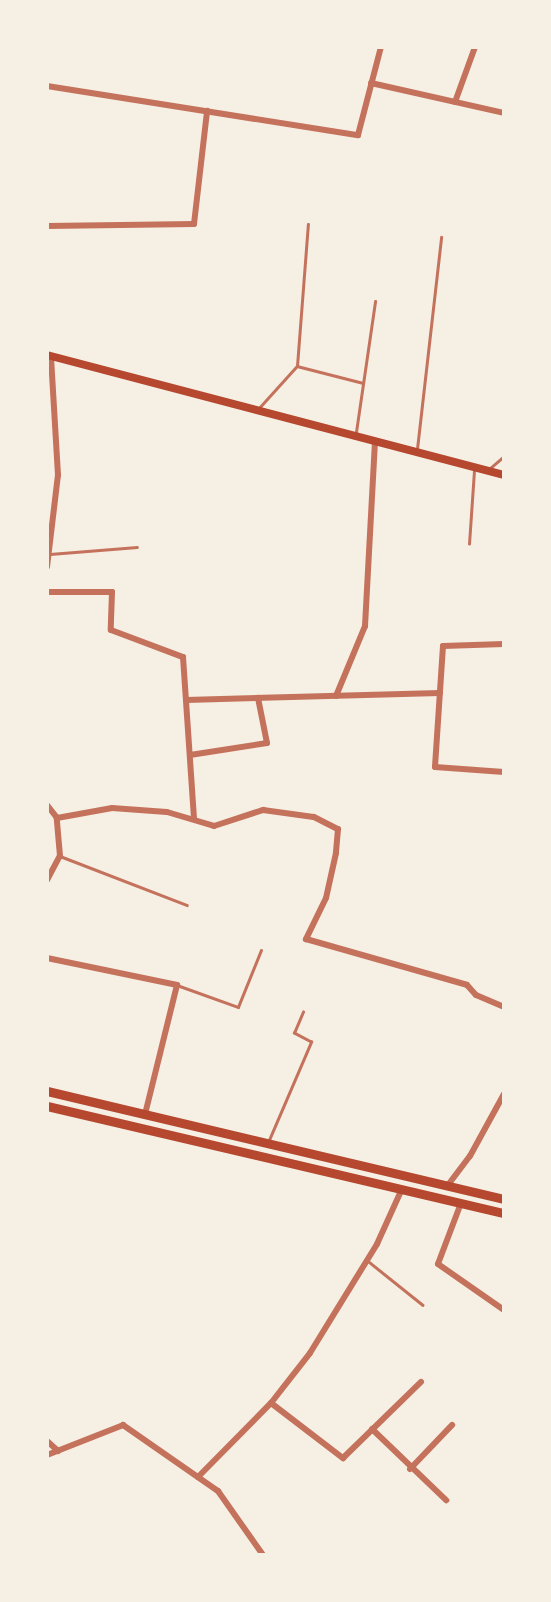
<!DOCTYPE html>
<style>
body{margin:0}
#map{position:relative;width:551px;height:1602px;overflow:hidden;background:#f6efe4;font-family:Signika,sans-serif}
div>[style]{position:absolute}
.service>*{height:2.5px;margin:-1.25px;padding:0 1.25px;transform-origin:1.25px;border-radius:1.25px;background:#c5725c}
.minor>*{height:6px;margin:-3px;padding:0 3px;transform-origin:3px;border-radius:3px;background:#c5725c}
.secondary>*{height:8px;margin:-4px;padding:0 4px;transform-origin:4px;border-radius:4px;background:#b5482f}
.primary>*{height:9px;margin:-4.5px;padding:0 4.5px;transform-origin:4.5px;border-radius:4.5px;background:#b5482f}
span{translate:-50% -50%;white-space:nowrap;text-align:center;line-height:1.15;-webkit-text-stroke:7px #f6efe4;paint-order:stroke}
.frame{position:absolute;inset:0;border:49px solid #f6efe4;pointer-events:none}
</style>
<div id="map">
<div class="service">
<div style="left:297px;top:366px;width:68px;rotate:14.4deg"></div>
<div style="left:258px;top:409px;width:58px;rotate:-47.8deg"></div>
<div style="left:297px;top:366px;width:142px;rotate:-85.6deg"></div>
<div style="left:356px;top:432px;width:132px;rotate:-81.7deg"></div>
<div style="left:417px;top:449px;width:213px;rotate:-83.5deg"></div>
<div style="left:488px;top:470px;width:21px;rotate:-41deg"></div>
<div style="left:469px;top:544px;width:73px;rotate:-86.1deg"></div>
<div style="left:50px;top:554px;width:87px;rotate:-4.6deg"></div>
<div style="left:60px;top:856px;width:136px;rotate:21.1deg"></div>
<div style="left:177px;top:985px;width:65px;rotate:19.8deg"></div>
<div style="left:238px;top:1007px;width:61px;rotate:-68deg"></div>
<div style="left:269px;top:1140px;width:107px;rotate:-66.8deg"></div>
<div style="left:311px;top:1042px;width:19px;rotate:-152deg"></div>
<div style="left:294px;top:1033px;width:23px;rotate:-67deg"></div>
<div style="left:368px;top:1261px;width:70px;rotate:38.7deg"></div>
</div>
<div class="minor">
<div style="left:371px;top:83px;width:136px;rotate:12.7deg"></div>
<div style="left:47px;top:86px;width:315px;rotate:9deg"></div>
<div style="left:358px;top:135px;width:91px;rotate:-75.4deg"></div>
<div style="left:455px;top:102px;width:59px;rotate:-70deg"></div>
<div style="left:47px;top:226px;width:147px;rotate:-0.8deg"></div>
<div style="left:194px;top:224px;width:114px;rotate:-83.4deg"></div>
<div style="left:47px;top:567px;width:93px;rotate:-83.2deg"></div>
<div style="left:58px;top:475px;width:119px;rotate:-93.4deg"></div>
<div style="left:47px;top:592px;width:65px"></div>
<div style="left:112px;top:592px;width:38px;rotate:92deg"></div>
<div style="left:111px;top:630px;width:77px;rotate:20.6deg"></div>
<div style="left:183px;top:657px;width:162px;rotate:86.1deg"></div>
<div style="left:504px;top:644px;width:61px;rotate:178.1deg"></div>
<div style="left:443px;top:646px;width:121px;rotate:93.8deg"></div>
<div style="left:435px;top:767px;width:69px;rotate:4.1deg"></div>
<div style="left:336px;top:696px;width:76px;rotate:-67.5deg"></div>
<div style="left:365px;top:626px;width:185px;rotate:-86.9deg"></div>
<div style="left:186px;top:700px;width:254px;rotate:-1.6deg"></div>
<div style="left:190px;top:755px;width:78px;rotate:-8.9deg"></div>
<div style="left:267px;top:743px;width:46px;rotate:-101.3deg"></div>
<div style="left:47px;top:805px;width:16px;rotate:52deg"></div>
<div style="left:57px;top:818px;width:56px;rotate:-10.3deg"></div>
<div style="left:112px;top:808px;width:55px;rotate:4.2deg"></div>
<div style="left:167px;top:812px;width:49px;rotate:16.6deg"></div>
<div style="left:214px;top:826px;width:52px;rotate:-18.1deg"></div>
<div style="left:263px;top:810px;width:51px;rotate:7.8deg"></div>
<div style="left:314px;top:817px;width:27px;rotate:27deg"></div>
<div style="left:338px;top:829px;width:24px;rotate:95deg"></div>
<div style="left:336px;top:853px;width:46px;rotate:102.5deg"></div>
<div style="left:326px;top:898px;width:46px;rotate:116deg"></div>
<div style="left:306px;top:939px;width:167px;rotate:15.9deg"></div>
<div style="left:467px;top:985px;width:13px;rotate:48deg"></div>
<div style="left:476px;top:995px;width:30px;rotate:23deg"></div>
<div style="left:47px;top:880px;width:27px;rotate:-62deg"></div>
<div style="left:60px;top:856px;width:38px;rotate:-95deg"></div>
<div style="left:47px;top:958px;width:133px;rotate:11.7deg"></div>
<div style="left:177px;top:985px;width:133px;rotate:103.9deg"></div>
<div style="left:448px;top:1185px;width:36px;rotate:-53deg"></div>
<div style="left:470px;top:1156px;width:71px;rotate:-61.3deg"></div>
<div style="left:461px;top:1203px;width:65px;rotate:110.7deg"></div>
<div style="left:438px;top:1264px;width:80px;rotate:34.9deg"></div>
<div style="left:271px;top:1403px;width:91px;rotate:37.4deg"></div>
<div style="left:343px;top:1458px;width:109px;rotate:-44.3deg"></div>
<div style="left:372px;top:1429px;width:103px;rotate:43.8deg"></div>
<div style="left:47px;top:1441px;width:15px;rotate:42deg"></div>
<div style="left:47px;top:1455px;width:82px;rotate:-21.5deg"></div>
<div style="left:123px;top:1425px;width:116px;rotate:34.8deg"></div>
<div style="left:218px;top:1491px;width:78px;rotate:54.9deg"></div>
<div style="left:410px;top:1469px;width:61px;rotate:-46.3deg"></div>
<div style="left:198px;top:1477px;width:104px;rotate:-45.4deg"></div>
<div style="left:271px;top:1403px;width:63px;rotate:-52deg"></div>
<div style="left:310px;top:1353px;width:128px;rotate:-58.4deg"></div>
<div style="left:377px;top:1244px;width:60px;rotate:-65.6deg"></div>
</div>
<div class="secondary">
<div style="left:47px;top:355px;width:472px;rotate:14.7deg"></div>
</div>
<div class="primary">
<div style="left:47px;top:1091px;width:470px;rotate:13.3deg"></div>
<div style="left:47px;top:1106px;width:469px;rotate:13.2deg"></div>
</div>
<div class="frame"></div>
</div>
